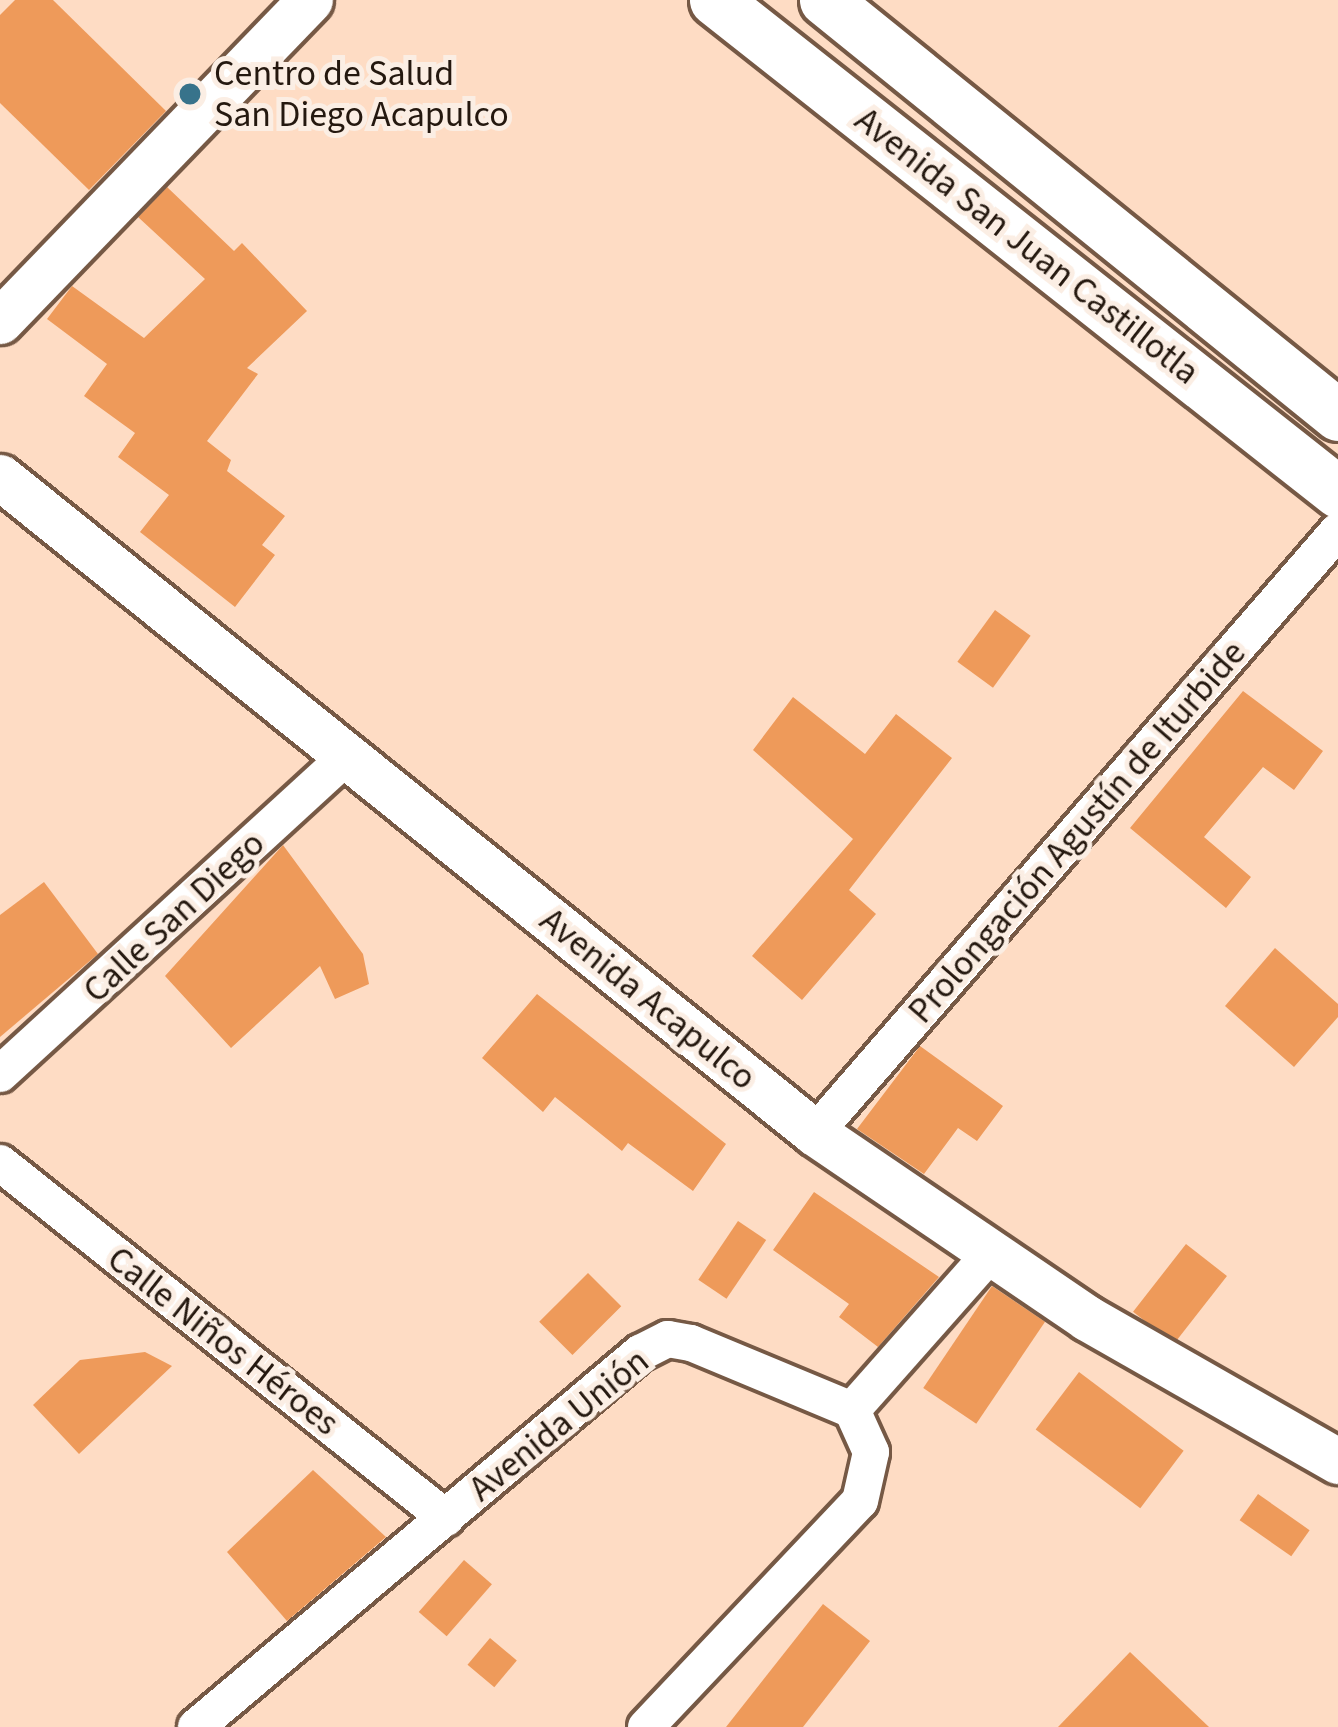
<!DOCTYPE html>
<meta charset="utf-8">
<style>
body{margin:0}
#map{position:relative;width:1338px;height:1727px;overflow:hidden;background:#fedcc4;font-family:"Source Sans 3",sans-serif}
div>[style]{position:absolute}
.building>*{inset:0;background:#ee9a5a;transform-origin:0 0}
.roads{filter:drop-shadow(3px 0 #765945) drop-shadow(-3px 0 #765945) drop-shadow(0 3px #765945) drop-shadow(0 -3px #765945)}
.minor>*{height:36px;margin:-18px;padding:0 18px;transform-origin:18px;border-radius:18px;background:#fff}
.tertiary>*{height:45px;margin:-22.5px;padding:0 22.5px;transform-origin:22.5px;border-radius:22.5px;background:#fff}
.secondary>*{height:51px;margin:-25.5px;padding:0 25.5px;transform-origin:25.5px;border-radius:25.5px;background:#fff}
.dots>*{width:33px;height:33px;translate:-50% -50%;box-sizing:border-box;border:6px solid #fbeee4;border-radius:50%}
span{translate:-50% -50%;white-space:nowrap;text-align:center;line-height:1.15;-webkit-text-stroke:10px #fbeee4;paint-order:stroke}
.poi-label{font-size:36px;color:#24180f}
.left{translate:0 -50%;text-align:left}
.street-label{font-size:36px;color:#24180f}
</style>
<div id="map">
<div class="building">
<div style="clip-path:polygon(15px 0,53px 0,166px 111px,89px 190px,0 103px,0 15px)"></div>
<div style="clip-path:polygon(167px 187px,234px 251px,242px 243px,307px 311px,247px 368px,258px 374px,207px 441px,231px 460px,227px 471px,285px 516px,262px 545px,275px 555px,235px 607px,140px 532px,169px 495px,118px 457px,135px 433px,84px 396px,107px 364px,47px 319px,72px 286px,144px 338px,205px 279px,138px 217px)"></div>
<div style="left:995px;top:610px;width:44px;height:64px;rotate:36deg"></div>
<div style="clip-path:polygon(1243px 691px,1323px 751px,1294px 790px,1263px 767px,1204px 837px,1251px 877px,1226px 908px,1130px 828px)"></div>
<div style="clip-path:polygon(793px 697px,865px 754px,896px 714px,952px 758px,849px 890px,876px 914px,802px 1000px,752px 956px,853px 839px,753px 750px)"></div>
<div style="clip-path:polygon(283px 845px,363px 954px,369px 984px,335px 999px,320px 966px,231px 1048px,165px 976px)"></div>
<div style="clip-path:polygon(44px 882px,98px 954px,0 1037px,0 915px)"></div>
<div style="clip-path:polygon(1275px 948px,1338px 1004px,1338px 1017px,1294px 1067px,1225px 1006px)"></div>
<div style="clip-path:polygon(537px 994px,726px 1144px,693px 1191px,628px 1143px,622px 1151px,555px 1097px,543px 1112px,482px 1058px)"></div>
<div style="clip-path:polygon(920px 1046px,1003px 1106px,977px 1141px,958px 1128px,924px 1174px,857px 1129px)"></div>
<div style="clip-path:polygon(814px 1192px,939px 1277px,878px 1347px,839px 1317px,849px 1304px,773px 1250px)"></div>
<div style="left:738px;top:1221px;width:34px;height:71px;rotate:34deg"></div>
<div style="left:1186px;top:1244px;width:52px;height:86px;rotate:38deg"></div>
<div style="left:588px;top:1273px;width:47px;height:69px;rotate:45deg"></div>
<div style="left:992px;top:1286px;width:64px;height:123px;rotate:34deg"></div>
<div style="clip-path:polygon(145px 1352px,172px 1366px,79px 1454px,33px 1405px,80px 1360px)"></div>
<div style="left:1079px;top:1372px;width:131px;height:72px;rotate:37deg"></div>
<div style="clip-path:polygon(313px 1470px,386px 1537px,287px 1621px,227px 1552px)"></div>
<div style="left:1258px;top:1494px;width:63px;height:32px;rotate:35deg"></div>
<div style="left:464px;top:1560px;width:37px;height:69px;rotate:41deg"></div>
<div style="clip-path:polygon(823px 1604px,870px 1641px,803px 1727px,726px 1727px)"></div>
<div style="left:490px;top:1638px;width:35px;height:35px;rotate:40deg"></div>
<div style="clip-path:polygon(1130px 1652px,1209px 1727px,1058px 1727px)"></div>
</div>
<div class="roads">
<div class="minor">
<div style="left:0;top:1074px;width:468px;rotate:-42.5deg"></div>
<div style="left:815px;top:1133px;width:797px;rotate:-49.02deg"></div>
<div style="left:0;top:1163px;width:570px;rotate:38.52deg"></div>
<div style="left:852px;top:1410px;width:207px;rotate:-48.5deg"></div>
<div style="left:196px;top:1727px;width:581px;rotate:-40.11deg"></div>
<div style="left:640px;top:1353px;width:31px;rotate:-27deg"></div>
<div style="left:668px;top:1339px;width:23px;rotate:10deg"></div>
<div style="left:691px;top:1343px;width:174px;rotate:22.6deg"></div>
<div style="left:646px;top:1727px;width:311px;rotate:-46.6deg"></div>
<div style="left:860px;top:1501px;width:50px;rotate:-77.3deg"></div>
<div style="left:871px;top:1452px;width:46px;rotate:-114.3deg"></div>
</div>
<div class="tertiary">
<div style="left:0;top:321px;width:446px;rotate:-46deg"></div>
<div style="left:0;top:477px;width:1046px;rotate:38.83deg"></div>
<div style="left:815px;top:1133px;width:329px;rotate:34.2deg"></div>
<div style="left:1087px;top:1318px;width:289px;rotate:29.7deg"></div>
</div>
<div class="secondary">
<div style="left:715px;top:0;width:794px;rotate:38.3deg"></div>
<div style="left:825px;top:0;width:660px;rotate:38.97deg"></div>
</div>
</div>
<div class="dots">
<div style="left:190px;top:94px;background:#37738b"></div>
</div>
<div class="poi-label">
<span class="left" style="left:214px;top:94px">Centro de Salud<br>San Diego Acapulco</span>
</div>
<div class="street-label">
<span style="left:1027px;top:246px;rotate:38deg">Avenida San Juan Castillotla</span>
<span style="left:1077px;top:832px;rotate:-49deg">Prolongación Agustín de Iturbide</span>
<span style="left:174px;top:917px;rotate:-43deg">Calle San Diego</span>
<span style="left:648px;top:999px;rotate:39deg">Avenida Acapulco</span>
<span style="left:223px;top:1341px;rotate:38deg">Calle Niños Héroes</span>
<span style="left:559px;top:1425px;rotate:-39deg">Avenida Unión</span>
</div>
</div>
